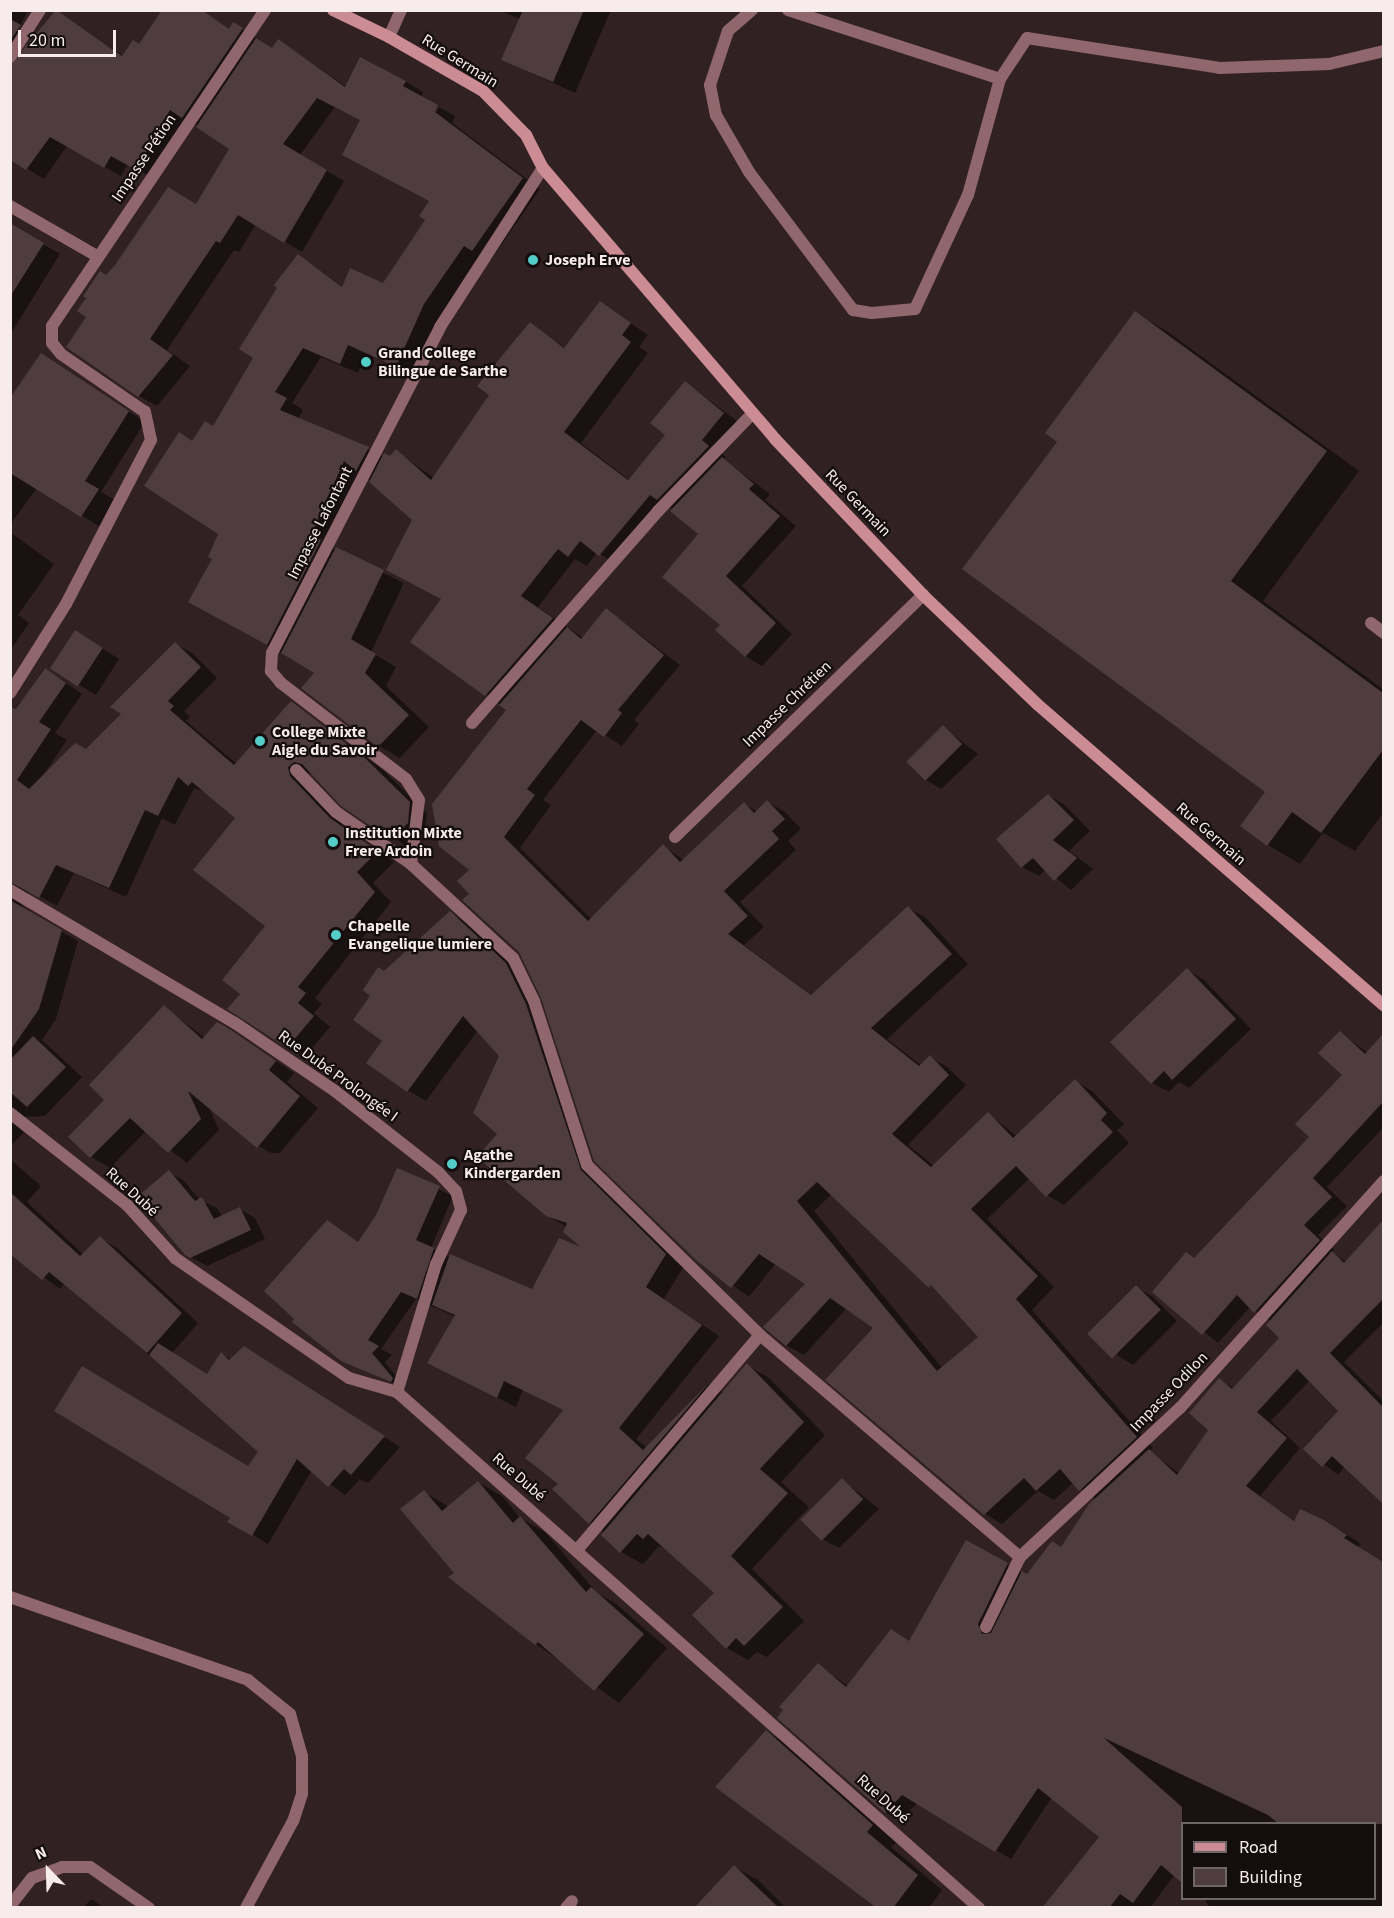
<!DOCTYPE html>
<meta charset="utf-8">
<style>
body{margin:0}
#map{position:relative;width:1394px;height:1918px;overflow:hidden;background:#322123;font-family:"Source Sans 3",sans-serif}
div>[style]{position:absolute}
.shadow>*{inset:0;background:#0007}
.building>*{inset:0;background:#4f3c3e;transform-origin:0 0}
.lane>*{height:12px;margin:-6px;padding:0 6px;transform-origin:6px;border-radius:6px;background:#90676c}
.street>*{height:12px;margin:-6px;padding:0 6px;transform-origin:6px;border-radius:6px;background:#90676c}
.secondary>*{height:12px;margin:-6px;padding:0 6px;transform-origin:6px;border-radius:6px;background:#cc8c94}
.dots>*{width:16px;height:16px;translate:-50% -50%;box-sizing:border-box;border:3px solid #140d0e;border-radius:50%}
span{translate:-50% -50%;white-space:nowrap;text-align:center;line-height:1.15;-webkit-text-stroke:4.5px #140d0e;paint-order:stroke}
.street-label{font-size:16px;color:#f7ebec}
.poi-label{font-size:16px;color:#f7ebec;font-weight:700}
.left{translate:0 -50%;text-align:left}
.frame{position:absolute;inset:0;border:12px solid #f7ebec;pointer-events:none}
.legend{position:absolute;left:1181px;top:1822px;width:195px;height:78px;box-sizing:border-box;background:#140d0e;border:2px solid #6f6667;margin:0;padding:8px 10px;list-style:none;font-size:18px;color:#f7ebec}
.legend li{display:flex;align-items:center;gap:12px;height:30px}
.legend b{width:30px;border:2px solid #6f6667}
.north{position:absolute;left:18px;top:1840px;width:60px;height:60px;-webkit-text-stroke:4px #140d0e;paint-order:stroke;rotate:337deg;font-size:16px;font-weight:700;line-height:24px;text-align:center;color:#f7ebec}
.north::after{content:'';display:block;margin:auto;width:21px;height:27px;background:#f7ebec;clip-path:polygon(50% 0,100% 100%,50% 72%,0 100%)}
.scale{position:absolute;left:18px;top:30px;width:98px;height:27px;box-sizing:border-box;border:3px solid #f7ebec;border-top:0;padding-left:8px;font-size:18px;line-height:21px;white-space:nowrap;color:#f7ebec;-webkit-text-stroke:4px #140d0e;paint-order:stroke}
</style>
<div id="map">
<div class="shadow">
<div style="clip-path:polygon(10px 10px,28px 10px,10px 48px)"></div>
<div style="clip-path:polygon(evenodd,202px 10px,230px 30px,234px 24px,273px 49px,279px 41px,347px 87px,361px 59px,406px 82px,423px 92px,421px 97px,432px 119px,439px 107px,455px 116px,452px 123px,540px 189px,491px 260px,483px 255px,415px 376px,366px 354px,358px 373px,321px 357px,292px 403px,303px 410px,298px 419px,384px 457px,390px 458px,396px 451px,434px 478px,491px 395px,530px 324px,566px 348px,601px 303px,648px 335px,639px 347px,648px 353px,581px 443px,628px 479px,667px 435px,685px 382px,741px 424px,719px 451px,726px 457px,724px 460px,770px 494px,765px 500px,796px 526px,742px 586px,792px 634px,762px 666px,745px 656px,722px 625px,700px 534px,668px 505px,618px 565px,597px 552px,587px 566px,575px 559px,538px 607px,583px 638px,606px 609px,680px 665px,634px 720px,639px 724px,622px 746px,597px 730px,543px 800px,551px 805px,520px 848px,592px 920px,663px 846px,684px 860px,744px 804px,757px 811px,768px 802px,785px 812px,801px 829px,788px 841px,796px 850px,740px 902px,764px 927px,744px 945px,813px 996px,909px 908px,926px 918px,968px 964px,887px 1039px,922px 1066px,930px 1057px,947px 1067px,966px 1085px,908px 1145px,934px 1166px,988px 1114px,1017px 1136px,1075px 1081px,1092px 1091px,1124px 1124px,1117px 1130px,1129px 1143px,1064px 1205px,1047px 1195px,1030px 1178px,987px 1219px,1054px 1287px,1032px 1310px,1153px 1448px,1149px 1451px,1180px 1474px,1210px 1430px,1220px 1380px,1235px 1389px,1281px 1338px,1271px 1321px,1250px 1307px,1218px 1343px,1154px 1291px,1195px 1259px,1311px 1136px,1344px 1075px,1340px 1033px,1368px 1053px,1379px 1041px,1384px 1044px,1384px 1127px,1327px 1187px,1347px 1206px,1318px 1235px,1334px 1250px,1331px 1253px,1347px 1262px,1384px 1231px,1384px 1322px,1344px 1362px,1384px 1402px,1384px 1501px,1345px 1466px,1338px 1475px,1305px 1449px,1340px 1411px,1310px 1380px,1271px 1421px,1300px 1448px,1260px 1496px,1296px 1522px,1340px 1530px,1361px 1544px,1357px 1548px,1384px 1563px,1384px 1908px,1210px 1908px,1204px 1898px,1374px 1898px,1374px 1824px,1182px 1824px,1182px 1881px,1175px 1874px,1150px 1908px,1044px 1908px,1101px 1837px,1052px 1797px,1011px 1859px,917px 1803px,900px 1821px,886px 1812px,819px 1665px,848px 1686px,911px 1642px,966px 1542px,1027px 1576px,1063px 1548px,1098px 1501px,1073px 1483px,1054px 1500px,1038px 1491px,1002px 1524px,985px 1514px,875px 1328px,847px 1308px,804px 1355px,786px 1345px,807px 1284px,776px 1263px,749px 1297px,697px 1259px,543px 998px,522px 953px,471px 894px,471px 870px,508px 710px,486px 694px,442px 599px,414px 519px,361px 473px,328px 546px,404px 583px,371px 652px,396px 667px,386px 686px,429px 727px,400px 758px,379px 746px,316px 673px,212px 614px,213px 559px,220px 533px,193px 443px,213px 428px,256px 357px,299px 255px,343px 287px,384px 285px,427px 219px,431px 201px,362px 120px,335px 107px,300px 155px,344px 181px,302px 252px,256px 224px,239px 252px,234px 250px,167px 350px,190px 366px,157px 406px,139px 396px,88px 317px,107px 276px,197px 206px,231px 149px,187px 119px,153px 178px,128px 164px,121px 176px,67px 146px,44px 179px,10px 158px,57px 12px,124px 56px,202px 10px,832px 1194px,939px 1292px,980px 1337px,943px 1369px,814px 1211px,832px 1194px)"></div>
<div style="clip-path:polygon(497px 10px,611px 10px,575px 93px,503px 60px,521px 19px)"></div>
<div style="clip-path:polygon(19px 230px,60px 254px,10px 335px,10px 239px)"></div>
<div style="clip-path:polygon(1136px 313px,1168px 332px,1359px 471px,1263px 601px,1384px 690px,1384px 812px,1355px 851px,1323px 833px,1300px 864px,1268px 845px,1267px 792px,1059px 441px)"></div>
<div style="clip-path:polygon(58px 365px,145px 422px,101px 492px,115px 500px,99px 526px,37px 488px,10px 525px,10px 400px)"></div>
<div style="clip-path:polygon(10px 532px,54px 564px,18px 615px,29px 623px,10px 651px)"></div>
<div style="clip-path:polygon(92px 642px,119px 659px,96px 695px,52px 668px)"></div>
<div style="clip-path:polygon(175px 644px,192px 653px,217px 678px,184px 711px,190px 717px,186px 721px,237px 764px,291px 703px,383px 770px,427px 813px,424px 833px,408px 848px,311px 771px,305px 777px,307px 787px,347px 829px,394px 862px,373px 883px,391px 902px,315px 998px,322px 1004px,314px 1013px,330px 1027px,304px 1057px,287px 1047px,242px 994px,267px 926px,237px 818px,208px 793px,194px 788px,175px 825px,162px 818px,126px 897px,74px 873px,57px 906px,32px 892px,19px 896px,23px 909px,78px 941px,56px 1019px,42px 1040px,82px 1077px,45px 1116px,21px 1117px,19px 1126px,24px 1133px,10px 1146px,10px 705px,17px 709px,44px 668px,82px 694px,55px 733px,67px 740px,44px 774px,86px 751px,124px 713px)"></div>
<div style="clip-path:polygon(943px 727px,978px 754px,941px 789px,924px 779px)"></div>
<div style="clip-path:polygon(1048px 795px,1065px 805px,1090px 831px,1069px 851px,1093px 869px,1071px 890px,1046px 870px,1039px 876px,1022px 867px)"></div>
<div style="clip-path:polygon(450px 913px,469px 924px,525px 975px,598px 1180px,684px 1266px,664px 1299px,719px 1336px,636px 1439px,647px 1448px,709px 1384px,724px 1393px,747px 1365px,769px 1378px,825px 1435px,781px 1482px,809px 1507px,752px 1569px,804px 1621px,767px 1657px,757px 1652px,748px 1660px,727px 1648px,716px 1593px,668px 1549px,659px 1546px,643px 1564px,621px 1552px,603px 1535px,605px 1532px,590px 1522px,561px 1484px,565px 1411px,523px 1390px,516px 1407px,447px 1373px,456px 1317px,416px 1299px,381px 1349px,392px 1355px,385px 1362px,406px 1389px,342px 1360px,327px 1222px,359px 1243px,378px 1216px,398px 1170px,453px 1196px,431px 1248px,450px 1258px,532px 1291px,587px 1251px,567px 1227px,546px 1215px,500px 1134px,501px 1056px,478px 1030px,426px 1101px,407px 1090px,385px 1040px,372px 995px,384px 972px)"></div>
<div style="clip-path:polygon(1187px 970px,1204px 980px,1251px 1029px,1189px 1088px,1179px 1082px,1169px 1092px,1152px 1083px)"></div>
<div style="clip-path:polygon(164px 1007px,205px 1038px,236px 1035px,294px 1073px,287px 1082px,318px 1108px,280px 1153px,271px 1153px,252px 1142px,208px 1105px,219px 1130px,187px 1163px,146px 1131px,110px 1168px,91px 1157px,106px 1100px)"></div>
<div style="clip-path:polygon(10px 1159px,41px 1186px,27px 1202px,84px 1255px,100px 1238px,117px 1248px,198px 1323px,172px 1353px,208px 1375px,222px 1354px,231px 1359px,261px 1357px,400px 1447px,368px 1483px,360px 1479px,345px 1495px,312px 1470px,268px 1544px,230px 1521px,248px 1467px,260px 1451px,65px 1283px,60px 1289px,10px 1252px)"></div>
<div style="clip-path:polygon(169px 1172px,184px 1181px,200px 1200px,217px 1208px,222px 1217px,240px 1209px,255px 1218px,265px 1239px,207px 1266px,191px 1257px)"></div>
<div style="clip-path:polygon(1136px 1287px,1153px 1297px,1177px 1321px,1133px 1365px,1117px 1355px)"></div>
<div style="clip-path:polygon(843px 1480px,879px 1509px,839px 1548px,822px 1539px)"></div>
<div style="clip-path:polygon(478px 1482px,502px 1496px,520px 1518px,545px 1532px,597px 1593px,615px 1603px,667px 1648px,619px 1703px,536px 1644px,456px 1573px,424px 1492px,449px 1507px)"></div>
<div style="clip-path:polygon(766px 1732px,791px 1746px,898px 1841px,891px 1847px,942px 1890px,929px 1908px,879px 1908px)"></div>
<div style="clip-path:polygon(734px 1867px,758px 1880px,786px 1908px,697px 1908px)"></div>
<div style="clip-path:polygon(91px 1899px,105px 1908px,83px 1908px)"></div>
</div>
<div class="building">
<div style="clip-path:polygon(56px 10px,122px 56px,133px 40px,139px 44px,162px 10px,202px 10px,229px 29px,233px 22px,243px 28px,182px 118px,170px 110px,136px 170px,111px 156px,104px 168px,50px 137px,26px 170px,10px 160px,10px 65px)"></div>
<div style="clip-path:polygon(523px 10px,584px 10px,553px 82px,501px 60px)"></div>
<div style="clip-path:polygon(10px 19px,21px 25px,10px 41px)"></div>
<div style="clip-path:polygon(256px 38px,272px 48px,278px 39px,345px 87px,360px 57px,406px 81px,403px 86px,438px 105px,435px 112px,523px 178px,472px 251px,464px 246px,424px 304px,396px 367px,348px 345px,340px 364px,303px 348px,275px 392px,287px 398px,280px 410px,369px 447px,356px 471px,344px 461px,311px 536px,321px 540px,267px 645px,188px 602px,212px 559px,208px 557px,218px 534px,144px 486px,179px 432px,192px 441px,205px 421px,213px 426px,253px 358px,239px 349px,277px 288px,274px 285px,298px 254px,342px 287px,350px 268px,383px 283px,425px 220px,419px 216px,429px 201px,342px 155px,360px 120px,317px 98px,283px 144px,327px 170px,284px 243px,238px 215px,220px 243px,216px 241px,150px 339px,173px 355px,138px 397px,66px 347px,86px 317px,77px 311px,86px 298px,83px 296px,100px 271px,106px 275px,115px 265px,168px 187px,196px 204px,229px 149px,196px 127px)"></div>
<div style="clip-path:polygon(10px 223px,44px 243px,10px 297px)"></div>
<div style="clip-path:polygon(600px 301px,631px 323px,622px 335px,631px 342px,564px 432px,628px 480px,665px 435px,650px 423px,685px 381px,724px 413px,702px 440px,709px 446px,657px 500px,650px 495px,599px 556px,580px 541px,568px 557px,558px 549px,521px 596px,553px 618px,485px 696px,410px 642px,441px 599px,386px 570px,412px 520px,369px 482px,384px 453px,390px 456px,396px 449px,431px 480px,489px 395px,477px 386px,530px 322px,564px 348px)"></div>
<div style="clip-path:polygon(1135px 311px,1327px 451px,1231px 581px,1383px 693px,1383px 750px,1321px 833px,1292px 812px,1267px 846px,1240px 826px,1265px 792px,962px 569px,1057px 442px,1045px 433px)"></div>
<div style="clip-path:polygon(41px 353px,129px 411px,85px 481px,99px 489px,81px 517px,10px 473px,10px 398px)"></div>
<div style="clip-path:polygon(722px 457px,754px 484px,749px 489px,780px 516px,726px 576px,776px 623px,745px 657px,715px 630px,720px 625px,662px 577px,698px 534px,670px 511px)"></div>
<div style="clip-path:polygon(336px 547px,384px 570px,351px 639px,376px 654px,365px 673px,409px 715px,378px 747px,301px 688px,314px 673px,281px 653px)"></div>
<div style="clip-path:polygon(evenodd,606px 608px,664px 655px,618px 710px,622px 713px,604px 737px,581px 720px,527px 789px,535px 795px,504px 837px,588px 921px,663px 844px,680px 862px,744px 802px,754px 813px,767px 800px,785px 819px,772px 831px,779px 839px,724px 891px,748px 916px,728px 934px,811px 995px,908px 906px,952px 954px,871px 1028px,919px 1066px,930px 1055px,949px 1075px,892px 1134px,931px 1167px,988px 1112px,1013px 1138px,1075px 1079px,1107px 1113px,1101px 1120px,1113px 1132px,1046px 1197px,1016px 1166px,971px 1209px,1038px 1276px,1016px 1299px,1137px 1437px,1079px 1491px,1060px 1469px,1036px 1491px,1024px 1478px,984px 1515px,825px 1380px,873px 1328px,830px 1298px,786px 1346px,763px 1327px,805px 1284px,759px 1254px,731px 1288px,696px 1260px,594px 1161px,541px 998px,519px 952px,462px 900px,469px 894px,457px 881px,469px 870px,439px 846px,432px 804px,506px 710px,499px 705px,567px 627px,581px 639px,606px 608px,817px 1182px,929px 1288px,931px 1285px,978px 1337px,937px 1371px,797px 1201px,817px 1182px)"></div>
<div style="left:75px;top:630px;width:33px;height:46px;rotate:33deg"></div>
<div style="clip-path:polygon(175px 642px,201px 667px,168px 701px,174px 706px,170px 710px,234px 765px,291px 701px,366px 759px,410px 802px,408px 823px,391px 840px,341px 806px,302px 764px,294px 762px,288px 767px,290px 776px,330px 818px,378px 851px,357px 872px,375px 892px,298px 987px,306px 993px,298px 1003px,314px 1016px,287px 1048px,227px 1009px,240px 994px,222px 980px,265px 926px,193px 870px,235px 818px,192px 782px,188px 786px,178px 777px,158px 816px,145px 810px,109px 888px,56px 865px,39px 898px,10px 882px,10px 706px,16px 709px,45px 668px,66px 683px,39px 722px,51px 729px,17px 780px,29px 789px,75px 743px,86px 749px,121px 714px,110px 707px)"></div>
<div style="left:943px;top:725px;width:27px;height:52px;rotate:45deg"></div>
<div style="clip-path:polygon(1048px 794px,1074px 820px,1053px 840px,1077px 858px,1054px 881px,1033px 858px,1021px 868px,996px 839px)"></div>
<div style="clip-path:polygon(10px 900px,62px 930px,39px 1009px,10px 1051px)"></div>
<div style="clip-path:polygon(450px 911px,506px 963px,526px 1004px,581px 1170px,666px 1254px,646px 1287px,702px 1325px,619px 1428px,643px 1450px,709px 1383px,589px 1524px,552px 1489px,558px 1484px,525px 1458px,563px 1410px,504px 1381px,497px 1398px,427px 1363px,455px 1315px,432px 1305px,450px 1254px,532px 1289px,559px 1238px,581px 1247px,563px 1232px,567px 1223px,546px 1216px,477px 1157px,497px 1134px,473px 1113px,499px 1056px,463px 1016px,407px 1092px,366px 1063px,382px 1041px,353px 1020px,370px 996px,363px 990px,378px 967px,384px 971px)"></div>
<div style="clip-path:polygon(1187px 968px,1236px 1019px,1172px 1080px,1164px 1071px,1151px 1084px,1110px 1042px)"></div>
<div style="clip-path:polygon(164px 1005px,202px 1039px,217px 1022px,231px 1030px,276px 1061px,269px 1070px,300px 1096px,257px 1148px,188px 1091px,201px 1119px,168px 1153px,130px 1118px,90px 1158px,68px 1137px,104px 1100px,89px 1085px)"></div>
<div style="clip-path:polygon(1340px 1031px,1365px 1054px,1383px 1034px,1383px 1102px,1313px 1178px,1332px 1197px,1304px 1225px,1320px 1240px,1254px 1313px,1237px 1295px,1202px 1335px,1152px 1292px,1186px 1252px,1194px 1258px,1309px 1137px,1295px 1124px,1342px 1075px,1318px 1053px)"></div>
<div style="clip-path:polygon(33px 1036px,66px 1067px,27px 1107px,10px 1092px,10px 1060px)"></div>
<div style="clip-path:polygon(397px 1168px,440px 1186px,416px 1240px,434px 1248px,417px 1299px,401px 1292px,368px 1340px,379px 1346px,372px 1353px,393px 1378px,391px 1382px,341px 1361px,292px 1322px,294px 1319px,264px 1291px,327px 1220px,358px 1242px,376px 1215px)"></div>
<div style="clip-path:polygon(169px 1170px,195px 1201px,202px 1197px,214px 1219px,240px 1207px,251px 1230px,190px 1258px,185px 1255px,137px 1197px)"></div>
<div style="clip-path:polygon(10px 1192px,80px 1256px,100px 1236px,182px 1313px,147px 1353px,49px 1272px,42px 1280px,10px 1254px)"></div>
<div style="clip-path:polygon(1383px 1220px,1383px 1299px,1330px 1353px,1383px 1407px,1383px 1504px,1332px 1456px,1322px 1467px,1303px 1449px,1338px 1411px,1297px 1369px,1257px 1412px,1287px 1438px,1246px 1486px,1294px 1521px,1300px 1509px,1324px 1520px,1347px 1535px,1344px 1538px,1383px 1562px,1383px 1824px,1279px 1824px,1268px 1815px,1104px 1738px,1182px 1807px,1182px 1883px,1161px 1865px,1133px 1903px,1120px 1894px,1109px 1908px,1042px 1908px,1099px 1837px,1038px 1788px,995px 1852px,902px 1795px,885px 1813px,777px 1718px,783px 1710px,779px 1707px,818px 1663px,846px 1687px,891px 1629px,909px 1641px,966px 1540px,1008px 1563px,978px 1624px,982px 1634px,991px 1633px,1022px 1571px,1027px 1574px,1052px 1541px,1061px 1547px,1089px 1504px,1149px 1449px,1177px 1475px,1208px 1430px,1189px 1413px,1219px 1378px,1232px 1389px,1279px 1338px,1266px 1325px,1332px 1251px,1344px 1263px)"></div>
<div style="left:1136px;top:1285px;width:35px;height:69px;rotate:45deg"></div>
<div style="clip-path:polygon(158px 1343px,207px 1374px,221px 1352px,229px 1360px,244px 1346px,385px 1436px,351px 1475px,344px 1469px,328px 1487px,297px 1459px,252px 1536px,227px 1522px,230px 1518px,54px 1411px,82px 1366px,248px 1466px,258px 1452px,149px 1355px)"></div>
<div style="clip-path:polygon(747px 1363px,804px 1422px,760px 1469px,788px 1493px,731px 1556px,783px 1607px,744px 1646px,736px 1638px,726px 1649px,692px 1615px,714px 1593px,648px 1534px,643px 1539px,637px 1534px,620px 1553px,601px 1535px)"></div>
<div style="left:842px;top:1478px;width:30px;height:59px;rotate:45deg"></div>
<div style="clip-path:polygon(478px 1481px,513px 1523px,520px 1516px,586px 1592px,591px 1587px,644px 1634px,594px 1691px,538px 1642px,535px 1645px,448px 1577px,454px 1573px,400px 1509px,424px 1490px,442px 1511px)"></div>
<div style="clip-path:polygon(766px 1730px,873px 1825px,867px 1832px,918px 1875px,893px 1908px,877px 1908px,715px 1787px)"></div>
<div style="clip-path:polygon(734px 1865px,779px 1908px,694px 1908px)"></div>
</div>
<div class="lane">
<div style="left:752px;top:10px;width:32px;rotate:139deg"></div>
<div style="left:728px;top:31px;width:57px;rotate:108.4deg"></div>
<div style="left:710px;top:85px;width:31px;rotate:79deg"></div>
<div style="left:716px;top:115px;width:66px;rotate:59.9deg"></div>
<div style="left:749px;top:172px;width:173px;rotate:53deg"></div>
<div style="left:853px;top:310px;width:19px;rotate:9deg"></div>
<div style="left:872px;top:313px;width:43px;rotate:-5.3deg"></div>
<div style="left:915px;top:309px;width:126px;rotate:-65.1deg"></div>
<div style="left:968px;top:195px;width:120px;rotate:-74.6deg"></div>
<div style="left:1000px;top:79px;width:49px;rotate:-56.6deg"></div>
<div style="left:1027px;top:38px;width:195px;rotate:8.8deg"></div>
<div style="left:1220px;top:68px;width:109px;rotate:-2.1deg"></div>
<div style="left:1329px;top:64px;width:57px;rotate:-13.3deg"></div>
<div style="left:788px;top:10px;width:223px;rotate:18deg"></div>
<div style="left:1371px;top:623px;width:16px;rotate:38deg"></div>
<div style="left:296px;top:770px;width:58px;rotate:46.4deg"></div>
<div style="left:336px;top:812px;width:91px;rotate:34.7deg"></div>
<div style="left:411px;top:864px;width:139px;rotate:42.7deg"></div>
<div style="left:513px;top:958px;width:48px;rotate:64deg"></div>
<div style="left:534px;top:1001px;width:172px;rotate:72.1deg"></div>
<div style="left:587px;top:1165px;width:243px;rotate:44.5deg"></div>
<div style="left:760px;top:1335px;width:342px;rotate:40.5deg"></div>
<div style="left:675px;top:837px;width:347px;rotate:-44.3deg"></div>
<div style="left:10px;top:1597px;width:252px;rotate:19.2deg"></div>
<div style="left:248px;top:1680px;width:54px;rotate:39deg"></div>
<div style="left:290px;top:1714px;width:44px;rotate:74.1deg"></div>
<div style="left:302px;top:1756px;width:38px;rotate:90deg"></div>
<div style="left:302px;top:1794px;width:28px;rotate:108deg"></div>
<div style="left:293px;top:1821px;width:99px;rotate:118.4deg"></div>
<div style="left:10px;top:1906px;width:36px;rotate:-52deg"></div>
<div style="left:32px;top:1878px;width:32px;rotate:-20deg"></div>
<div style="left:62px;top:1867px;width:28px"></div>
<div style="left:90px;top:1867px;width:72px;rotate:34.8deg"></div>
<div style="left:566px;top:1908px;width:9px;rotate:-49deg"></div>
</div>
<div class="street">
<div style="left:389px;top:37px;width:30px;rotate:-66deg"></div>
<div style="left:10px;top:57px;width:56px;rotate:-57.4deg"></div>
<div style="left:10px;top:206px;width:100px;rotate:29.9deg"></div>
<div style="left:10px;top:693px;width:105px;rotate:-57.8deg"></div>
<div style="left:66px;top:604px;width:185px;rotate:-62.6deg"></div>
<div style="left:151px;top:440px;width:29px;rotate:-102deg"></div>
<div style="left:145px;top:412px;width:102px;rotate:-145.4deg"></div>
<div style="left:61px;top:354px;width:14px;rotate:-129deg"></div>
<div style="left:52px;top:343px;width:17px;rotate:-90deg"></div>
<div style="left:52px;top:326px;width:381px;rotate:-56deg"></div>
<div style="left:472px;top:723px;width:282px;rotate:-48.7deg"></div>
<div style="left:658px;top:511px;width:136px;rotate:-45.9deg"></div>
<div style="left:411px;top:864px;width:64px;rotate:-82.9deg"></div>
<div style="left:419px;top:800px;width:25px;rotate:-122deg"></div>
<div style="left:406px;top:779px;width:158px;rotate:-142.5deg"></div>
<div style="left:281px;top:683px;width:16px;rotate:-130deg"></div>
<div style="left:271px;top:671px;width:18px;rotate:-87deg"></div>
<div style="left:272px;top:653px;width:367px;rotate:-62.7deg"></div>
<div style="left:440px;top:327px;width:189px;rotate:-57.1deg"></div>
<div style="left:10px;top:890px;width:261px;rotate:30.6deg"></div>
<div style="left:235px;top:1023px;width:121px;rotate:34.2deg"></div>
<div style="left:335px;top:1091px;width:131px;rotate:38.2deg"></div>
<div style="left:438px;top:1172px;width:26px;rotate:47deg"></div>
<div style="left:456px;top:1191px;width:20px;rotate:75deg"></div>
<div style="left:461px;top:1210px;width:60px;rotate:114.8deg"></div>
<div style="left:436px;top:1264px;width:134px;rotate:106.9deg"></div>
<div style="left:10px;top:1113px;width:149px;rotate:38.2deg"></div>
<div style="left:127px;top:1205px;width:72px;rotate:47.8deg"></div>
<div style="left:175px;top:1258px;width:211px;rotate:34.6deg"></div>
<div style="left:349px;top:1378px;width:50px;rotate:16.3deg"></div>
<div style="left:397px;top:1392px;width:778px;rotate:41.56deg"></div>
<div style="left:577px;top:1550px;width:282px;rotate:-49.6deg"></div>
<div style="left:986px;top:1627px;width:78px;rotate:-64.1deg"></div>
<div style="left:1020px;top:1557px;width:219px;rotate:-43deg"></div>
<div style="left:1180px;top:1408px;width:305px;rotate:-48.1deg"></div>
</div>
<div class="secondary">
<div style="left:333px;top:10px;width:62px;rotate:25.7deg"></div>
<div style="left:389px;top:37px;width:108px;rotate:29.9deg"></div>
<div style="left:483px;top:91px;width:62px;rotate:45.7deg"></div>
<div style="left:526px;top:135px;width:37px;rotate:63deg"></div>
<div style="left:543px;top:168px;width:357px;rotate:49.4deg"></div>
<div style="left:775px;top:439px;width:215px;rotate:46.5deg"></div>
<div style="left:923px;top:595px;width:158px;rotate:43.7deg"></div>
<div style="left:1037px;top:704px;width:460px;rotate:41deg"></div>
</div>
<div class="dots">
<div style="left:533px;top:260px;background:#54cdc8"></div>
<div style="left:366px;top:362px;background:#54cdc8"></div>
<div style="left:260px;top:741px;background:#54cdc8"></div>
<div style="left:333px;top:842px;background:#54cdc8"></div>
<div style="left:336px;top:935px;background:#54cdc8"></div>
<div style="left:452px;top:1164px;background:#54cdc8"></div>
</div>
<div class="street-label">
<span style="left:460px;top:61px;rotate:32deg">Rue Germain</span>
<span style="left:144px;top:158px;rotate:-56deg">Impasse Pétion</span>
<span style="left:858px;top:503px;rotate:46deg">Rue Germain</span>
<span style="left:320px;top:523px;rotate:-63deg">Impasse Lafontant</span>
<span style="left:787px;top:704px;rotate:-44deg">Impasse Chrétien</span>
<span style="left:1211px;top:834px;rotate:41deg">Rue Germain</span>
<span style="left:338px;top:1076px;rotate:36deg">Rue Dubé Prolongée I</span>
<span style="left:132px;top:1192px;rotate:42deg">Rue Dubé</span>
<span style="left:1169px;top:1392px;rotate:-46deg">Impasse Odilon</span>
<span style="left:519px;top:1477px;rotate:41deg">Rue Dubé</span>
<span style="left:883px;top:1799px;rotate:42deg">Rue Dubé</span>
</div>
<div class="poi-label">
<span class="left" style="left:545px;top:260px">Joseph Erve</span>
<span class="left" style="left:378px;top:362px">Grand College<br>Bilingue de Sarthe</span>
<span class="left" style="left:272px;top:741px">College Mixte<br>Aigle du Savoir</span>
<span class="left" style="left:345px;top:842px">Institution Mixte<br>Frere Ardoin</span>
<span class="left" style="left:348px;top:935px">Chapelle<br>Evangelique lumiere</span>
<span class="left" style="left:464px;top:1164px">Agathe<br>Kindergarden</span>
</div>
<div class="frame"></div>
<ul class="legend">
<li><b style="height:8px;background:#cc8c94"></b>Road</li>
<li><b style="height:16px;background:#4f3c3e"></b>Building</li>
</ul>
<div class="north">N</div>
<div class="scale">20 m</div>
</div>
